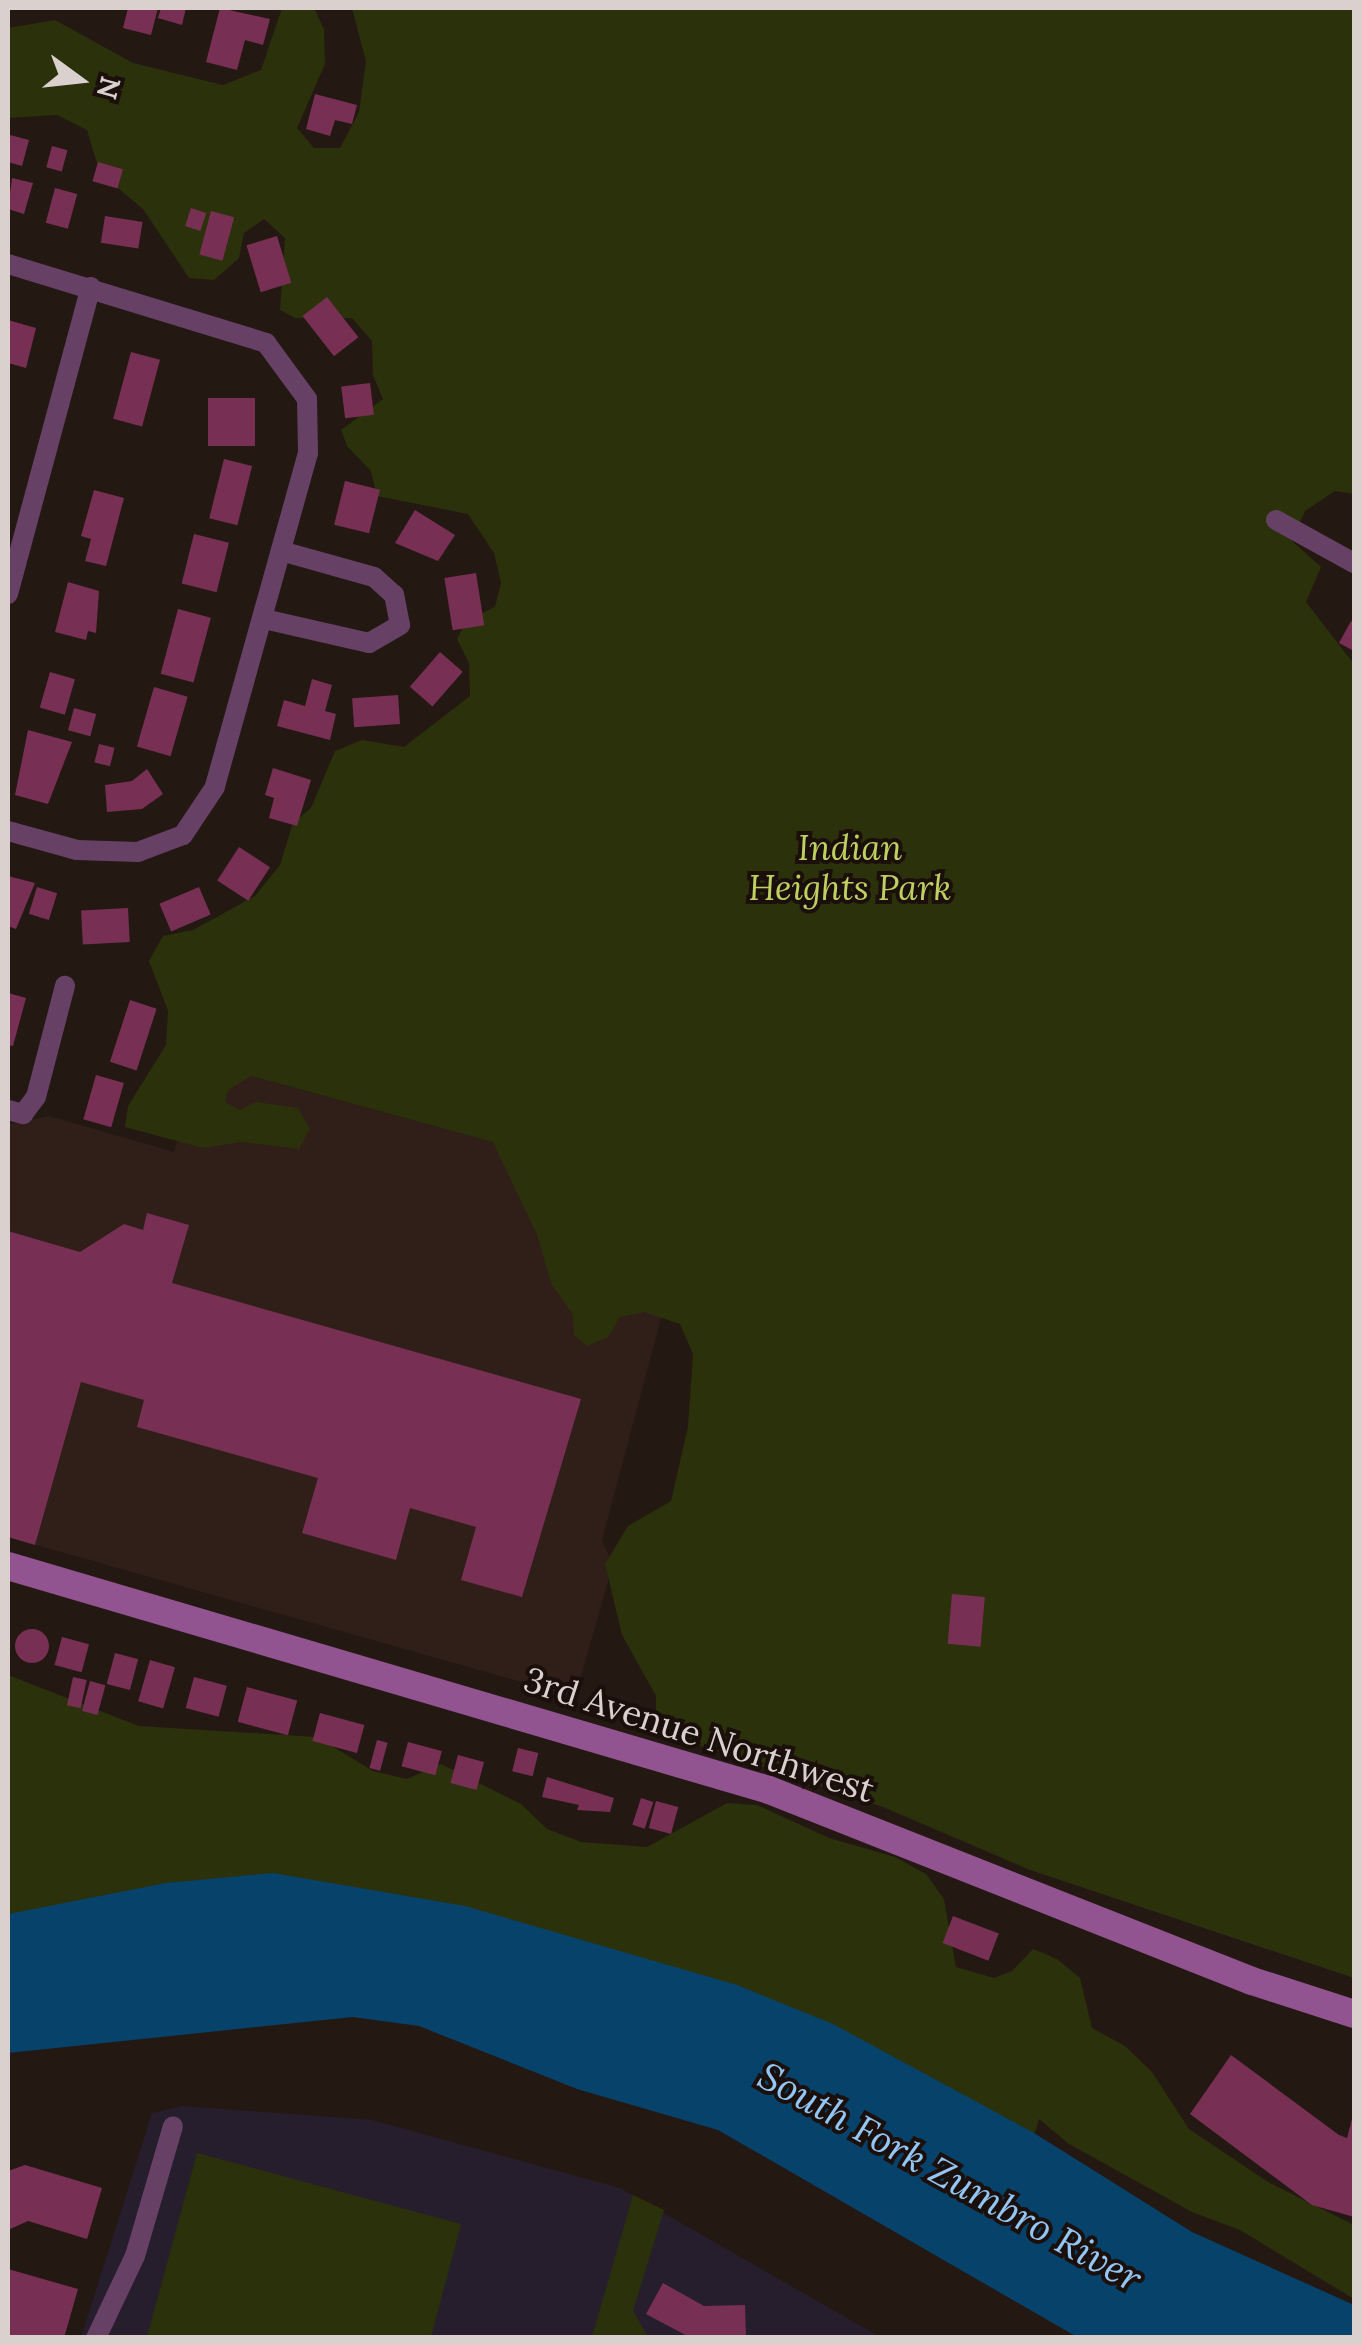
<!DOCTYPE html>
<style>
body{margin:0}
#map{position:relative;width:1362px;height:2345px;overflow:hidden;background:#241813;font-family:Lora,serif}
div>[style]{position:absolute}
.commercial>*{inset:0;background:#271e2d}
.built>*{inset:0;background:#301f18}
.green>*{inset:0;background:#2b310a}
.water>*{inset:0;background:#06426a}
.building>*{inset:0;background:#782f54;transform-origin:0 0}
.round{border-radius:50%}
.street>*{height:20px;margin:-10px;padding:0 10px;transform-origin:10px;border-radius:10px;background:#674066}
.secondary>*{height:28px;margin:-14px;padding:0 14px;transform-origin:14px;border-radius:14px;background:#925490}
span{translate:-50% -50%;white-space:nowrap;text-align:center;line-height:1.15;-webkit-text-stroke:8px #1b0f0b;paint-order:stroke}
.park-label{font-size:35px;color:#bed160;font-style:italic}
.street-label{font-size:35px;color:#dad1ce}
.water-label{font-size:38px;color:#92c6f4;font-style:italic}
.frame{position:absolute;inset:0;border:10px solid #dad1ce;pointer-events:none}
.north{position:absolute;left:30px;top:30px;width:100px;height:100px;-webkit-text-stroke:8px #1b0f0b;paint-order:stroke;rotate:105deg;font-size:28px;font-weight:700;line-height:40px;text-align:center;color:#dad1ce}
.north::after{content:'';display:block;margin:auto;width:35px;height:45px;background:#dad1ce;clip-path:polygon(50% 0,100% 100%,50% 72%,0 100%)}
</style>
<div id="map">
<div class="commercial">
<div style="clip-path:polygon(183px 2106px,372px 2120px,620px 2188px,880px 2337px,81px 2338px,152px 2113px)"></div>
</div>
<div class="built">
<div style="clip-path:polygon(199px 1062px,703px 1199px,665px 1303px,602px 1540px,613px 1564px,575px 1697px,8px 1537px,9px 1124px,49px 1116px,174px 1152px)"></div>
</div>
<div class="green">
<div style="clip-path:polygon(282px 8px,314px 8px,324px 29px,325px 64px,297px 128px,314px 148px,340px 148px,359px 112px,366px 61px,352px 8px,1354px 8px,1354px 494px,1335px 491px,1305px 511px,1292px 541px,1321px 567px,1306px 602px,1354px 664px,1354px 1978px,1030px 1870px,883px 1807px,683px 1740px,656px 1720px,656px 1696px,622px 1635px,605px 1564px,628px 1526px,671px 1501px,688px 1427px,693px 1354px,680px 1324px,644px 1312px,620px 1317px,608px 1337px,587px 1346px,574px 1335px,573px 1315px,551px 1283px,538px 1237px,493px 1142px,251px 1076px,228px 1090px,225px 1102px,240px 1110px,256px 1102px,298px 1108px,310px 1129px,299px 1149px,241px 1142px,203px 1148px,125px 1127px,128px 1106px,166px 1045px,168px 1011px,149px 961px,163px 936px,193px 930px,255px 896px,280px 865px,293px 823px,311px 808px,335px 751px,362px 740px,404px 747px,470px 696px,469px 663px,457px 639px,466px 621px,495px 607px,501px 583px,494px 553px,468px 514px,377px 496px,371px 471px,347px 446px,341px 430px,383px 399px,373px 375px,372px 341px,352px 318px,295px 318px,280px 310px,285px 238px,264px 219px,244px 233px,239px 258px,214px 280px,189px 278px,143px 209px,100px 173px,87px 130px,57px 115px,8px 118px,8px 28px,55px 20px,133px 63px,223px 85px,261px 70px)"></div>
<div style="clip-path:polygon(8px 1675px,139px 1726px,317px 1737px,373px 1771px,407px 1779px,441px 1764px,521px 1804px,547px 1829px,581px 1842px,647px 1847px,727px 1803px,757px 1805px,829px 1838px,895px 1857px,926px 1874px,944px 1899px,956px 1967px,994px 1978px,1012px 1971px,1033px 1949px,1057px 1959px,1080px 1978px,1092px 2028px,1125px 2046px,1152px 2072px,1189px 2129px,1268px 2182px,1354px 2225px,1354px 2299px,1240px 2230px,1192px 2212px,1069px 2144px,1039px 2119px,1011px 2216px,630px 2019px,8px 1989px)"></div>
<div style="clip-path:polygon(197px 2153px,461px 2224px,431px 2337px,147px 2337px)"></div>
<div style="clip-path:polygon(633px 2195px,664px 2210px,633px 2311px,648px 2337px,592px 2337px)"></div>
</div>
<div class="water">
<div style="clip-path:polygon(273px 1873px,465px 1906px,737px 1985px,833px 2024px,1034px 2133px,1192px 2232px,1354px 2305px,1354px 2337px,1077px 2337px,718px 2130px,577px 2089px,419px 2026px,353px 2017px,8px 2053px,8px 1914px,166px 1883px)"></div>
</div>
<div class="building">
<div style="clip-path:polygon(128px 8px,158px 8px,151px 35px,123px 28px)"></div>
<div style="clip-path:polygon(161px 8px,186px 8px,182px 25px,158px 18px)"></div>
<div style="clip-path:polygon(220px 8px,270px 19px,263px 45px,245px 40px,237px 70px,206px 62px)"></div>
<div style="clip-path:polygon(315px 94px,357px 105px,352px 124px,335px 120px,330px 136px,306px 129px)"></div>
<div style="clip-path:polygon(10px 135px,29px 140px,22px 166px,8px 162px)"></div>
<div style="left:52px;top:146px;width:16px;height:22px;rotate:15deg"></div>
<div style="left:98px;top:162px;width:26px;height:20px;rotate:16deg"></div>
<div style="clip-path:polygon(12px 178px,33px 183px,24px 214px,8px 209px)"></div>
<div style="left:55px;top:188px;width:23px;height:36px;rotate:15deg"></div>
<div style="left:191px;top:208px;width:16px;height:19px;rotate:18deg"></div>
<div style="left:211px;top:211px;width:24px;height:45px;rotate:15deg"></div>
<div style="left:105px;top:216px;width:38px;height:27px;rotate:9deg"></div>
<div style="left:277px;top:236px;width:49px;height:32px;rotate:73deg"></div>
<div style="left:327px;top:297px;width:51px;height:31px;rotate:52deg"></div>
<div style="clip-path:polygon(8px 320px,36px 328px,26px 368px,8px 363px)"></div>
<div style="left:131px;top:352px;width:30px;height:69px;rotate:15deg"></div>
<div style="left:370px;top:383px;width:32px;height:29px;rotate:83deg"></div>
<div style="left:208px;top:398px;width:47px;height:48px"></div>
<div style="left:224px;top:459px;width:29px;height:61px;rotate:14deg"></div>
<div style="left:345px;top:481px;width:36px;height:45px;rotate:14deg"></div>
<div style="clip-path:polygon(94px 490px,124px 498px,106px 566px,85px 561px,91px 539px,81px 536px)"></div>
<div style="clip-path:polygon(415px 510px,455px 535px,438px 561px,395px 543px)"></div>
<div style="left:194px;top:534px;width:36px;height:51px;rotate:14deg"></div>
<div style="left:476px;top:573px;width:53px;height:32px;rotate:81deg"></div>
<div style="clip-path:polygon(68px 582px,99px 591px,96px 633px,88px 631px,86px 640px,55px 632px)"></div>
<div style="left:178px;top:609px;width:34px;height:67px;rotate:15deg"></div>
<div style="clip-path:polygon(1351px 621px,1354px 623px,1354px 651px,1339px 643px)"></div>
<div style="left:440px;top:652px;width:30px;height:46px;rotate:41deg"></div>
<div style="left:50px;top:672px;width:26px;height:37px;rotate:16deg"></div>
<div style="clip-path:polygon(312px 679px,332px 685px,325px 711px,336px 714px,330px 740px,277px 726px,284px 700px,305px 706px)"></div>
<div style="left:154px;top:687px;width:35px;height:62px;rotate:16deg"></div>
<div style="left:398px;top:695px;width:29px;height:46px;rotate:86deg"></div>
<div style="left:74px;top:708px;width:23px;height:23px;rotate:15deg"></div>
<div style="clip-path:polygon(28px 730px,72px 742px,48px 804px,15px 795px)"></div>
<div style="left:99px;top:744px;width:16px;height:19px;rotate:14deg"></div>
<div style="clip-path:polygon(273px 768px,311px 780px,297px 826px,269px 818px,274px 798px,265px 795px)"></div>
<div style="clip-path:polygon(147px 769px,163px 794px,142px 809px,107px 812px,105px 785px,132px 781px)"></div>
<div style="left:239px;top:847px;width:37px;height:40px;rotate:33deg"></div>
<div style="clip-path:polygon(8px 876px,35px 883px,16px 929px,8px 926px)"></div>
<div style="left:37px;top:887px;width:21px;height:28px;rotate:17deg"></div>
<div style="left:199px;top:887px;width:30px;height:43px;rotate:67deg"></div>
<div style="left:128px;top:908px;width:34px;height:47px;rotate:87deg"></div>
<div style="clip-path:polygon(8px 993px,26px 998px,13px 1046px,8px 1045px)"></div>
<div style="left:130px;top:1000px;width:28px;height:65px;rotate:18deg"></div>
<div style="left:96px;top:1075px;width:29px;height:46px;rotate:16deg"></div>
<div style="clip-path:polygon(147px 1213px,189px 1225px,172px 1283px,581px 1399px,522px 1597px,461px 1580px,476px 1527px,410px 1508px,396px 1560px,302px 1533px,318px 1478px,137px 1427px,144px 1400px,81px 1382px,35px 1545px,8px 1537px,8px 1231px,80px 1252px,124px 1224px,143px 1230px)"></div>
<div style="left:952px;top:1594px;width:33px;height:50px;rotate:5deg"></div>
<div class="round" style="left:15px;top:1629px;width:34px;height:34px"></div>
<div style="left:62px;top:1637px;width:28px;height:29px;rotate:15deg"></div>
<div style="left:115px;top:1653px;width:24px;height:32px;rotate:15deg"></div>
<div style="left:150px;top:1660px;width:26px;height:43px;rotate:16deg"></div>
<div style="left:73px;top:1677px;width:14px;height:29px;rotate:12deg"></div>
<div style="left:194px;top:1677px;width:34px;height:32px;rotate:15deg"></div>
<div style="left:90px;top:1681px;width:16px;height:31px;rotate:15deg"></div>
<div style="left:247px;top:1687px;width:52px;height:36px;rotate:15deg"></div>
<div style="left:320px;top:1713px;width:46px;height:29px;rotate:15deg"></div>
<div style="left:377px;top:1740px;width:11px;height:29px;rotate:15deg"></div>
<div style="left:408px;top:1742px;width:35px;height:25px;rotate:15deg"></div>
<div style="left:518px;top:1748px;width:21px;height:24px;rotate:14deg"></div>
<div style="left:458px;top:1755px;width:27px;height:29px;rotate:15deg"></div>
<div style="clip-path:polygon(547px 1777px,614px 1798px,610px 1812px,577px 1810px,579px 1805px,542px 1797px)"></div>
<div style="left:641px;top:1798px;width:13px;height:28px;rotate:18deg"></div>
<div style="left:656px;top:1801px;width:23px;height:28px;rotate:15deg"></div>
<div style="left:953px;top:1916px;width:49px;height:29px;rotate:21deg"></div>
<div style="clip-path:polygon(1231px 2055px,1339px 2135px,1347px 2138px,1354px 2111px,1354px 2217px,1312px 2205px,1190px 2114px)"></div>
<div style="clip-path:polygon(25px 2165px,102px 2188px,87px 2239px,28px 2221px,8px 2230px,8px 2171px)"></div>
<div style="clip-path:polygon(8px 2269px,78px 2289px,64px 2338px,8px 2338px)"></div>
<div style="clip-path:polygon(663px 2283px,704px 2306px,745px 2305px,746px 2338px,691px 2338px,646px 2314px)"></div>
</div>
<div class="street">
<div style="left:8px;top:264px;width:270px;rotate:17deg"></div>
<div style="left:266px;top:343px;width:69px;rotate:53.8deg"></div>
<div style="left:307px;top:399px;width:54px;rotate:88.9deg"></div>
<div style="left:308px;top:453px;width:347px;rotate:105.6deg"></div>
<div style="left:215px;top:787px;width:58px;rotate:123.7deg"></div>
<div style="left:183px;top:835px;width:48px;rotate:159.3deg"></div>
<div style="left:138px;top:852px;width:61px;rotate:-178.1deg"></div>
<div style="left:77px;top:850px;width:72px;rotate:-164.6deg"></div>
<div style="left:1276px;top:520px;width:89px;rotate:28.9deg"></div>
<div style="left:8px;top:594px;width:318px;rotate:-74.9deg"></div>
<div style="left:264px;top:619px;width:108px;rotate:12.9deg"></div>
<div style="left:369px;top:643px;width:36px;rotate:-30deg"></div>
<div style="left:400px;top:625px;width:31px;rotate:-101deg"></div>
<div style="left:394px;top:595px;width:27px;rotate:-138deg"></div>
<div style="left:374px;top:577px;width:97px;rotate:-164.4deg"></div>
<div style="left:8px;top:1110px;width:16px;rotate:15deg"></div>
<div style="left:23px;top:1114px;width:21px;rotate:-53deg"></div>
<div style="left:36px;top:1097px;width:115px;rotate:-75.4deg"></div>
<div style="left:96px;top:2338px;width:91px;rotate:-64.6deg"></div>
<div style="left:135px;top:2256px;width:135px;rotate:-73.7deg"></div>
</div>
<div class="secondary">
<div style="left:8px;top:1566px;width:793px;rotate:16.4deg"></div>
<div style="left:769px;top:1790px;width:519px;rotate:21.58deg"></div>
<div style="left:1252px;top:1981px;width:107px;rotate:17.9deg"></div>
</div>
<div class="park-label">
<span style="left:850px;top:868px">Indian<br>Heights Park</span>
</div>
<div class="street-label">
<span style="left:699px;top:1735px;rotate:18deg">3rd Avenue Northwest</span>
</div>
<div class="water-label">
<span style="left:950px;top:2177px;rotate:29deg">South Fork Zumbro River</span>
</div>
<div class="frame"></div>
<div class="north">N</div>
</div>
